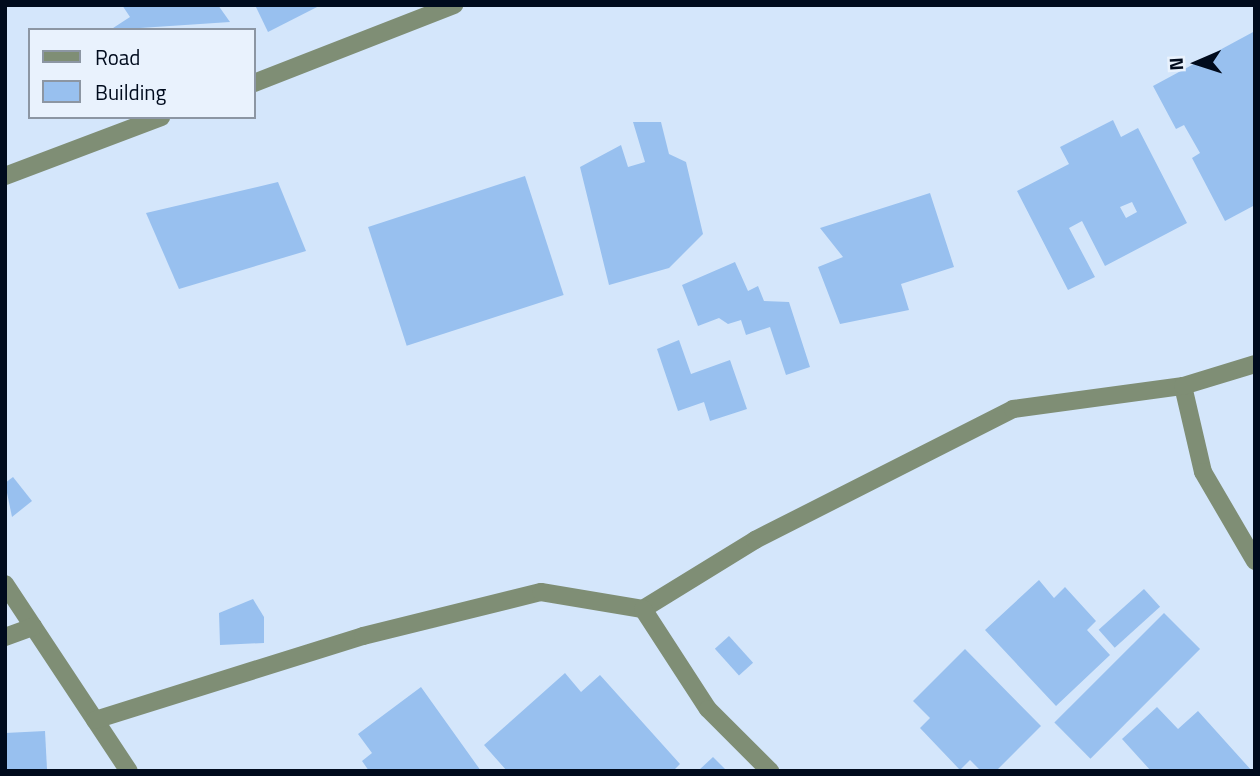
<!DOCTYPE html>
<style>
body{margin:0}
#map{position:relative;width:1260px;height:776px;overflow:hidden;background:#d4e6fb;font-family:"Titillium Web",sans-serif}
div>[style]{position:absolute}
.building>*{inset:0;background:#98c0ef;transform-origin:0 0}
.street>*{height:18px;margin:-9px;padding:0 9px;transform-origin:9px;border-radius:9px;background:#7f8e75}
span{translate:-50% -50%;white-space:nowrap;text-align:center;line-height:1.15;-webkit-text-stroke:5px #e9f2fd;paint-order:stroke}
.frame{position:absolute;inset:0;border:7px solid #000b1d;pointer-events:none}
.legend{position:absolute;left:28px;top:28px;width:228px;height:91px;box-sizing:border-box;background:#e9f2fd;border:2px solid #8c96a3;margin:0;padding:9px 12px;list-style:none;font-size:21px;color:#000b1d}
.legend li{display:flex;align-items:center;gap:14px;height:35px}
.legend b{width:35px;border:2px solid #8c96a3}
.north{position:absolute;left:1162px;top:28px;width:70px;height:70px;-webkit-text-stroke:5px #e9f2fd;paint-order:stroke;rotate:267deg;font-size:19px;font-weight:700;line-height:28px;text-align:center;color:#000b1d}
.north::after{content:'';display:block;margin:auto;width:24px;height:32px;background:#000b1d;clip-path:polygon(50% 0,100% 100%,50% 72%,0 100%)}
</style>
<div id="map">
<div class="building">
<div style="clip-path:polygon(122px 5px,218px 5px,230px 22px,110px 30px,130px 17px)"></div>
<div style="clip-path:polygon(255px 5px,321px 5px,268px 32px)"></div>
<div style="clip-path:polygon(1255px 31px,1255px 205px,1225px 221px,1192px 158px,1200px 153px,1184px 125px,1176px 129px,1153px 86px)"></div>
<div style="clip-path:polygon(evenodd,1113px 120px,1121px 137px,1138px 128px,1187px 223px,1105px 266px,1082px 221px,1069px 228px,1095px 277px,1068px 290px,1017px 191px,1069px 164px,1060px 147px,1113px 120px,1132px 202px,1137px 212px,1126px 218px,1120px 207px,1132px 202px)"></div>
<div style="clip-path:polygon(633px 122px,661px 122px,669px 154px,686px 162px,703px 234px,669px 268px,609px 285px,580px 167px,621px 145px,628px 167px,645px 162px)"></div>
<div style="left:525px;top:176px;width:125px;height:165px;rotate:72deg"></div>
<div style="clip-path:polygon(278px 182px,306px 251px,179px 289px,146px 213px)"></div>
<div style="clip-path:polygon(930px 193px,954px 267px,901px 284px,909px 310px,840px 324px,818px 267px,843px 257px,820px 228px)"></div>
<div style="clip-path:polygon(735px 262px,748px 291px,758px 286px,764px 301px,789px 302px,810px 367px,786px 375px,770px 327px,746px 335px,741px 320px,728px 324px,719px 318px,698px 326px,682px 285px)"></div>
<div style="clip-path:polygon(679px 340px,691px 374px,730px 360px,747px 409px,710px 421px,704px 402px,678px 411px,657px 349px)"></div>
<div style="clip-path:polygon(13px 477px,32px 501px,12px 517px,5px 483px)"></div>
<div style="clip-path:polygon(1039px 580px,1054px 598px,1065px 587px,1096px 621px,1087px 630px,1110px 655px,1056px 706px,985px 630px)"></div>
<div style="left:1144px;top:589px;width:24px;height:61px;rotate:48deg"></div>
<div style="clip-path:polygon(253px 599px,264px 617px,264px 643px,220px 645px,219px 613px)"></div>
<div style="left:1164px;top:613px;width:51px;height:155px;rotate:45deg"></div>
<div style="left:729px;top:636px;width:36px;height:19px;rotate:48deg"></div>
<div style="clip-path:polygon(965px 649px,1041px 726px,996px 771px,981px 771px,970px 760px,960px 770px,920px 728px,930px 718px,913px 701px)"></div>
<div style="clip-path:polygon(565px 673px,581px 692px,600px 675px,680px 764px,673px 771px,507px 771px,484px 745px)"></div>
<div style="clip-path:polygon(421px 687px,481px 771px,369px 771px,362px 761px,372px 753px,358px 734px)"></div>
<div style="clip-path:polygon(1157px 707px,1178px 729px,1198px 711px,1252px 771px,1151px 771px,1122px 739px)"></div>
<div style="left:45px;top:731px;width:40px;height:40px;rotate:87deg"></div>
<div style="clip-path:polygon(713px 757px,727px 771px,698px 771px)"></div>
</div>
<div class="street">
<div style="left:254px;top:83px;width:215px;rotate:-21.3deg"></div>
<div style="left:5px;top:176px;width:167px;rotate:-20.7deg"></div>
<div style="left:1183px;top:386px;width:88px;rotate:76.9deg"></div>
<div style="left:1203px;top:472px;width:103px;rotate:59.7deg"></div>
<div style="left:5px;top:584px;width:224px;rotate:56.5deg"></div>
<div style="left:643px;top:609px;width:132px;rotate:-31.6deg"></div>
<div style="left:755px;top:540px;width:289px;rotate:-26.9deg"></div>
<div style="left:1013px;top:409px;width:172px;rotate:-7.7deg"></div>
<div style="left:1183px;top:386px;width:75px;rotate:-17deg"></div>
<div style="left:5px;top:637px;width:30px;rotate:-20deg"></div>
<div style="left:95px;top:720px;width:281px;rotate:-17.4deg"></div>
<div style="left:363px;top:636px;width:183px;rotate:-13.9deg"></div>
<div style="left:541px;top:592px;width:103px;rotate:9.5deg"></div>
<div style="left:643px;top:609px;width:119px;rotate:57deg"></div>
<div style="left:708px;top:709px;width:88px;rotate:45deg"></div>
</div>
<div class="frame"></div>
<ul class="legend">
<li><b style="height:9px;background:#7f8e75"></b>Road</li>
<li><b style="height:19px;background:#98c0ef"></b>Building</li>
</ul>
<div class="north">N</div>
</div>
